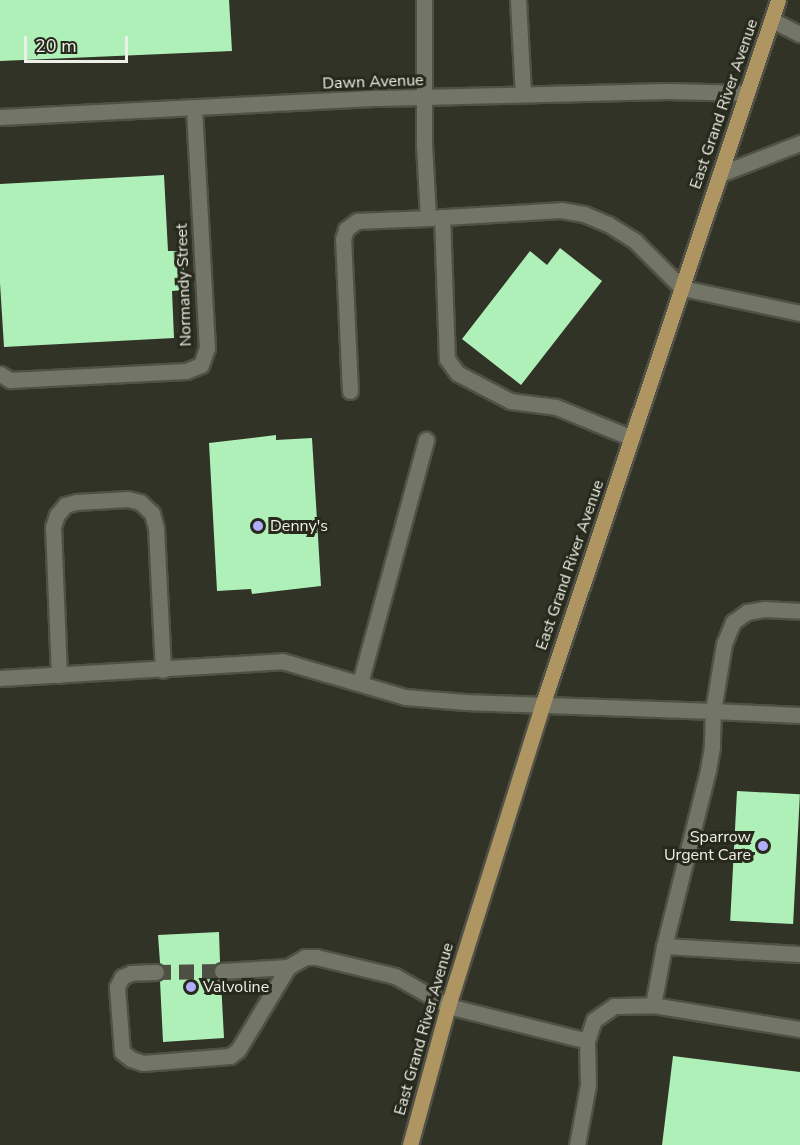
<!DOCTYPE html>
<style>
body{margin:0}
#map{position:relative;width:800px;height:1145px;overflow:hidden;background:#313326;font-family:"Nunito Sans",sans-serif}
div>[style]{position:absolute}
.building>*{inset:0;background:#aef0b7;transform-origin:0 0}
.minor-tunnel>*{height:15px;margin-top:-7.5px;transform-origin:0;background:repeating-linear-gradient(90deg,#4d4f43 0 15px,transparent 0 23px)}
.roads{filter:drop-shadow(2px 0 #505146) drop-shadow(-2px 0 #505146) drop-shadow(0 2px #505146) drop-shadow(0 -2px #505146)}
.minor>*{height:15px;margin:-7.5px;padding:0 7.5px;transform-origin:7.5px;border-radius:7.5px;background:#737566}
.major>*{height:15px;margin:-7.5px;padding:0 7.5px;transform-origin:7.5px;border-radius:7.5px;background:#af9562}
.dots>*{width:16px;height:16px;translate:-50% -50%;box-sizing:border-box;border:3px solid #27291c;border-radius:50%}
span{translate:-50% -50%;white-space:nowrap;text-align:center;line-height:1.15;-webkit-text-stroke:6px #27291c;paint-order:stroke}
.street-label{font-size:16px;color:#eeefe7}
.poi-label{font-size:16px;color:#eeefe7}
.left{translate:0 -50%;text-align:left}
.right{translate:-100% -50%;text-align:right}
.scale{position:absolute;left:24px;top:36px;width:104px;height:27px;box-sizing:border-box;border:3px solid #eeefe7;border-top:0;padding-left:8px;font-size:18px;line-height:21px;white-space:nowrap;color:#eeefe7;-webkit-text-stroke:4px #27291c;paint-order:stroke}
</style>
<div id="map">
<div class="building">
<div style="clip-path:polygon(0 0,229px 0,232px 51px,0 61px)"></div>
<div style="clip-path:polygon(164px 175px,168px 251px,183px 251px,185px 290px,172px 291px,174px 338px,4px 347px,0 283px,0 184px)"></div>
<div style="clip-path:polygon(560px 248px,602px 281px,521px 385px,462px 339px,530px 251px,547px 265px)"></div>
<div style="clip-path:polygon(276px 435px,276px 440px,312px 438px,321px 586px,252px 594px,251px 589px,217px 591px,209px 443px)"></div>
<div style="left:737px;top:791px;width:63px;height:130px;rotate:3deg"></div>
<div style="clip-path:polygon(219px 932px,220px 962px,214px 966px,212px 971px,214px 977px,221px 981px,224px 1038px,163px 1042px,160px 981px,166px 971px,160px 963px,158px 935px)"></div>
<div style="clip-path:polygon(673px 1056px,800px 1072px,800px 1145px,662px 1145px)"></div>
</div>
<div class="minor-tunnel">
<div style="left:156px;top:972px;width:66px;rotate:-0.9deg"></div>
</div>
<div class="roads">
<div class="minor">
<div style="left:424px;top:0;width:144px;rotate:90deg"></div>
<div style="left:424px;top:144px;width:74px;rotate:86.9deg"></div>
<div style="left:428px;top:218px;width:133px;rotate:-3.4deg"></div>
<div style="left:561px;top:210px;width:23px;rotate:10deg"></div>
<div style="left:584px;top:214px;width:26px;rotate:23deg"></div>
<div style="left:608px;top:224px;width:32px;rotate:32deg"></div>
<div style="left:635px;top:241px;width:66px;rotate:45deg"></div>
<div style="left:682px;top:288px;width:121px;rotate:12deg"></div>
<div style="left:518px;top:0;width:94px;rotate:87deg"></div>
<div style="left:772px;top:20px;width:31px;rotate:27deg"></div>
<div style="left:0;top:117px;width:379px;rotate:-2.9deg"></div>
<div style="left:379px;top:98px;width:289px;rotate:-1.4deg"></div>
<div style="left:668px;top:91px;width:79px;rotate:1.5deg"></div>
<div style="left:720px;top:174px;width:86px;rotate:-21.2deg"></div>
<div style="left:442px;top:217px;width:142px;rotate:88deg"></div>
<div style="left:447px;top:359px;width:17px;rotate:54deg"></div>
<div style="left:457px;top:373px;width:60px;rotate:27.8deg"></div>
<div style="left:510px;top:401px;width:46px;rotate:7.4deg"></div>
<div style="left:556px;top:407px;width:82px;rotate:22.2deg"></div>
<div style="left:0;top:374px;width:12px;rotate:31deg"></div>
<div style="left:10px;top:380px;width:176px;rotate:-2.9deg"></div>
<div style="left:186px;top:371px;width:16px;rotate:-22deg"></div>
<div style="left:201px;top:365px;width:18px;rotate:-71deg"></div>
<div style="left:207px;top:348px;width:240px;rotate:-93.1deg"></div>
<div style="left:350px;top:391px;width:152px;rotate:-92.6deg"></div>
<div style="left:343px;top:239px;width:10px;rotate:-73deg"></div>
<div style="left:346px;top:229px;width:14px;rotate:-36deg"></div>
<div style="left:357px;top:221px;width:71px;rotate:-2.4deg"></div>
<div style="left:59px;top:675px;width:148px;rotate:-92.3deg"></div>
<div style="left:53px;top:527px;width:13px;rotate:-72deg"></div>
<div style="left:57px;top:515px;width:13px;rotate:-51deg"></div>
<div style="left:65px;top:505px;width:11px;rotate:-15deg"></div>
<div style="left:76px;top:502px;width:52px;rotate:-3.3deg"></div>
<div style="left:128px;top:499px;width:12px;rotate:14deg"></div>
<div style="left:140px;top:502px;width:16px;rotate:43deg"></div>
<div style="left:152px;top:513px;width:16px;rotate:75deg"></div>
<div style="left:156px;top:528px;width:142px;rotate:87.2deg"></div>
<div style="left:0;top:678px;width:283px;rotate:-3.4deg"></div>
<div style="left:282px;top:661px;width:128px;rotate:16.3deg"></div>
<div style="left:405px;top:697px;width:60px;rotate:4.8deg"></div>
<div style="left:465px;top:702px;width:248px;rotate:2.1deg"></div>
<div style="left:713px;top:711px;width:68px;rotate:-80.7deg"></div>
<div style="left:724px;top:644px;width:24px;rotate:-68deg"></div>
<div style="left:733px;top:622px;width:17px;rotate:-36deg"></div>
<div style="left:747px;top:612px;width:17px;rotate:-10deg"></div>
<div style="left:764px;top:609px;width:36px;rotate:3deg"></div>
<div style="left:360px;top:683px;width:252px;rotate:-74.8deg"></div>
<div style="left:800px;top:715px;width:87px;rotate:-177.4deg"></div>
<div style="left:713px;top:711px;width:36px;rotate:92deg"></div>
<div style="left:712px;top:747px;width:23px;rotate:100deg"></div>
<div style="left:708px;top:770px;width:181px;rotate:104deg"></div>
<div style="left:664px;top:946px;width:136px;rotate:3.4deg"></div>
<div style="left:222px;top:971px;width:66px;rotate:-3.5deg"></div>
<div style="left:156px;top:972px;width:25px;rotate:178deg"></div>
<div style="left:131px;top:973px;width:10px;rotate:156deg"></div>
<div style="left:122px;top:977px;width:11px;rotate:117deg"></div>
<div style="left:117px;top:987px;width:65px;rotate:85.6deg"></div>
<div style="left:122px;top:1052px;width:11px;rotate:38deg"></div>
<div style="left:131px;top:1059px;width:13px;rotate:18deg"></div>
<div style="left:143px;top:1063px;width:87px;rotate:-4.6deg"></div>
<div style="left:230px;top:1056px;width:10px;rotate:-37deg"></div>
<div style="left:238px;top:1050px;width:97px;rotate:-58.9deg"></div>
<div style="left:288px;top:967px;width:20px;rotate:-30deg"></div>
<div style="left:305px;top:957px;width:11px"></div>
<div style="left:316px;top:957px;width:81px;rotate:13.5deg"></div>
<div style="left:395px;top:976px;width:61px;rotate:29.5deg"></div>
<div style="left:448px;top:1006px;width:143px;rotate:14.1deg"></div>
<div style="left:587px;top:1041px;width:22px;rotate:-72deg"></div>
<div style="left:594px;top:1020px;width:24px;rotate:-35deg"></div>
<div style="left:614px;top:1006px;width:39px;rotate:-1deg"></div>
<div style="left:653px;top:1005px;width:60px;rotate:-79.4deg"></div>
<div style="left:653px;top:1005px;width:149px;rotate:9.3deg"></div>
<div style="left:577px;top:1145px;width:61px;rotate:-79.6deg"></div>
<div style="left:588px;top:1085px;width:44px;rotate:-91.3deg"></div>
</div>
<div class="major">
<div style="left:410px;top:1145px;width:144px;rotate:-74.7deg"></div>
<div style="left:448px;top:1006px;width:318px;rotate:-72.6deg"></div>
<div style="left:543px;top:703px;width:741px;rotate:-71.52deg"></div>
</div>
</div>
<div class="dots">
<div style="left:258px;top:526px;background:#b1adfa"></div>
<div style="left:763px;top:846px;background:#b1adfa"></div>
<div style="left:191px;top:987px;background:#b1adfa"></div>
</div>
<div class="street-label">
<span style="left:373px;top:82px;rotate:-2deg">Dawn Avenue</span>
<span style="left:724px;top:104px;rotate:-71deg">East Grand River Avenue</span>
<span style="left:184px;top:285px;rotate:-92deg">Normandy Street</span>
<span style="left:570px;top:565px;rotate:-71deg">East Grand River Avenue</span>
<span style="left:424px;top:1029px;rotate:-74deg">East Grand River Avenue</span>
</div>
<div class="poi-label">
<span class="left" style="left:270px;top:526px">Denny's</span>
<span class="right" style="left:751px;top:846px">Sparrow<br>Urgent Care</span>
<span class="left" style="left:203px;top:987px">Valvoline</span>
</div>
<div class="scale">20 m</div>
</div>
